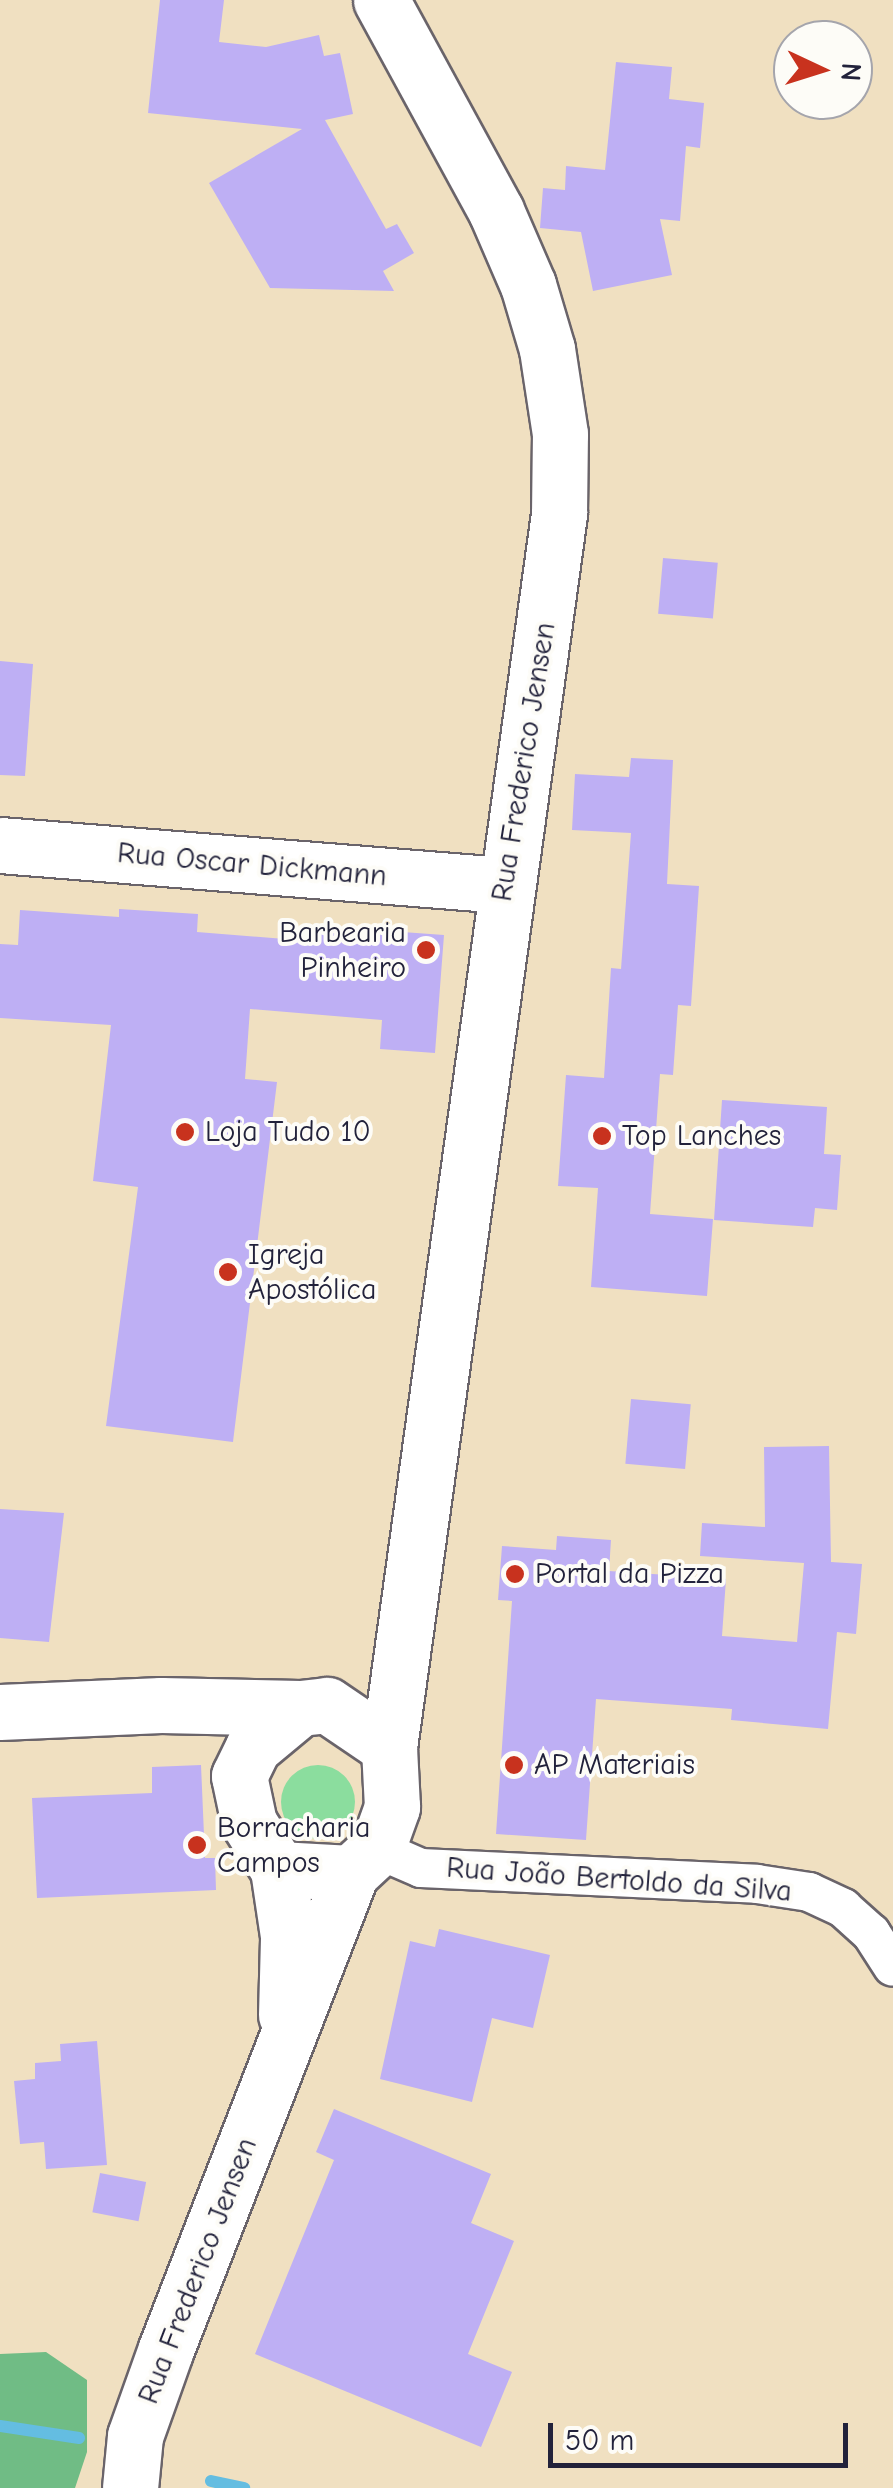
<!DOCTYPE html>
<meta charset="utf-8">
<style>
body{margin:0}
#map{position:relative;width:893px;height:2488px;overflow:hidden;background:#f0e0c1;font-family:"Comic Neue",sans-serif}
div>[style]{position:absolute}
.green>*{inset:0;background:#8bdd9e}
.round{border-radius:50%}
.forest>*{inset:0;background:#70bc85}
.stream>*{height:12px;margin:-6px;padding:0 6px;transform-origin:6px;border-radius:6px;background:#64bde1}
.building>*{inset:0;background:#beaff4;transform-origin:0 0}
.roads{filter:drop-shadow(2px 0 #6a646a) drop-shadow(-2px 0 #6a646a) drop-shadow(0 2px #6a646a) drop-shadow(0 -2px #6a646a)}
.street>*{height:38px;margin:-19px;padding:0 19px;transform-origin:19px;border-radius:19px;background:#fff}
.secondary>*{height:55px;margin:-27.5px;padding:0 27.5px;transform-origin:27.5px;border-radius:27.5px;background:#fff}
.dots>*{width:28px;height:28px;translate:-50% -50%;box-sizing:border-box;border:5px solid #fdfcf7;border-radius:50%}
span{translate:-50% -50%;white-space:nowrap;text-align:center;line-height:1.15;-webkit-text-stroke:8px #fdfcf7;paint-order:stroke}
.street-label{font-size:30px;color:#22223b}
.poi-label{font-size:30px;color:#22223b}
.right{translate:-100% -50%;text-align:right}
.left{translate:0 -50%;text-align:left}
.north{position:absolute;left:773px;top:20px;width:100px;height:100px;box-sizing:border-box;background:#fdfcf7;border:2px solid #a5a5ac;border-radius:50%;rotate:94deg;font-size:28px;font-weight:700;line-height:40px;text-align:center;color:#22223b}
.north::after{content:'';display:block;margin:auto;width:35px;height:45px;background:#c8321e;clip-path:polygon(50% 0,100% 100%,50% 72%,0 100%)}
.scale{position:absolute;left:548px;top:2423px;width:300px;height:45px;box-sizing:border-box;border:5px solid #22223b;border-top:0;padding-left:12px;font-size:30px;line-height:35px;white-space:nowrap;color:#22223b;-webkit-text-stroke:8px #fdfcf7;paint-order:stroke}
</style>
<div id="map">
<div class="green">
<div class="round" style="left:281px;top:1765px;width:74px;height:74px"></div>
</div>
<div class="forest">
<div style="clip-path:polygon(46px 2352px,87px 2380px,87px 2452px,75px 2488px,0 2488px,0 2354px)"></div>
</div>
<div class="stream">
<div style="left:0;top:2426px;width:80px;rotate:8.6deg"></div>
<div style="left:211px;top:2481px;width:34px;rotate:12deg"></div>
</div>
<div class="building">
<div style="clip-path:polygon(160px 0,224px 0,219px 42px,266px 47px,319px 35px,324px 56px,340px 53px,353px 114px,325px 120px,386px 229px,397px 224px,414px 253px,383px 271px,394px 291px,270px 288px,209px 183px,302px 129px,148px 113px)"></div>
<div style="clip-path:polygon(616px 62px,672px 67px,669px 99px,704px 103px,700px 148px,686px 146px,680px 221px,660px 219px,672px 275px,593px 291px,581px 232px,540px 228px,543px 188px,565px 190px,566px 166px,605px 170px)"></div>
<div style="left:663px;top:558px;width:55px;height:56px;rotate:5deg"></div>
<div style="clip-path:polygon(0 661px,33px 664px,25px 776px,0 775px)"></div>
<div style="clip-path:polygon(631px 758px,673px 760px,667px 884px,699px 886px,691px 1006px,678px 1005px,673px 1075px,660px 1074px,650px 1214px,713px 1219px,707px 1296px,591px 1287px,598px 1188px,558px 1186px,566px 1075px,604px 1078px,611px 968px,621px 969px,631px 833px,572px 830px,575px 774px,629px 777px)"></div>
<div style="clip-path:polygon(119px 909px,198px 914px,197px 932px,285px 939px,286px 930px,346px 934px,347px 928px,444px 935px,435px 1053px,380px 1049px,382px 1020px,250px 1009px,245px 1079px,277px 1082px,233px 1442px,106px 1426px,138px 1187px,93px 1181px,111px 1025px,0 1018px,0 944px,18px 945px,20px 910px,119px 917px)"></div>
<div style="clip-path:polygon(722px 1100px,827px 1107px,824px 1154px,841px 1155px,837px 1210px,815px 1208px,813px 1227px,714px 1220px)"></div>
<div style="left:631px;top:1399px;width:60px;height:65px;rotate:5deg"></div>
<div style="clip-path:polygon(829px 1446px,831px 1562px,862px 1564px,856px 1634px,837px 1632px,828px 1729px,731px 1720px,732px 1709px,596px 1699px,586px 1840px,496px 1834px,512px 1601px,498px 1600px,502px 1546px,556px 1550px,557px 1536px,611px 1540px,609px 1571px,726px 1579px,722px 1636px,797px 1642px,804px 1563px,700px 1556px,702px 1523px,765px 1527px,764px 1447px)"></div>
<div style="clip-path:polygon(0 1509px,64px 1513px,49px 1642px,0 1638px)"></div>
<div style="clip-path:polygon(201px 1765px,205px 1858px,215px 1858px,216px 1890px,37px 1898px,32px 1798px,152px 1793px,152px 1767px)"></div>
<div style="clip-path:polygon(439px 1929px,550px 1955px,533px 2028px,492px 2018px,472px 2102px,380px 2079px,410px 1941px,435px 1947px)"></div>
<div style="clip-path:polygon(97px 2041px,107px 2165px,46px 2169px,44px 2142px,20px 2144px,14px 2081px,35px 2079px,35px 2063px,61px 2061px,60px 2044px)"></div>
<div style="clip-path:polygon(334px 2109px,491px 2174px,471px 2223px,514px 2241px,468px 2354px,512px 2372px,481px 2447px,255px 2354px,334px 2160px,316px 2152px)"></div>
<div style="left:100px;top:2173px;width:47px;height:40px;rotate:11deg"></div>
</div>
<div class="roads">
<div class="street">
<div style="left:377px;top:1849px;width:48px;rotate:23.4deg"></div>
<div style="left:421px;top:1868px;width:336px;rotate:2.7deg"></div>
<div style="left:757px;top:1884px;width:53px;rotate:8.7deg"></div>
<div style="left:809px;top:1892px;width:38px;rotate:25deg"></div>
<div style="left:843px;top:1908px;width:38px;rotate:42deg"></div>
<div style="left:871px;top:1933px;width:40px;rotate:57.1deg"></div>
</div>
<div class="secondary">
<div style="left:0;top:845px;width:505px;rotate:4.55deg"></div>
<div style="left:0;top:1712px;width:161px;rotate:-2.5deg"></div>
<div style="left:161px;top:1705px;width:139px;rotate:1.2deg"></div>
<div style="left:278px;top:1869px;width:73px;rotate:3.1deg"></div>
<div style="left:351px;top:1873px;width:35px;rotate:-43deg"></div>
<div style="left:377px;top:1849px;width:45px;rotate:-70.3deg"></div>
<div style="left:392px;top:1807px;width:60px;rotate:-92.9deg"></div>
<div style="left:389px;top:1747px;width:1245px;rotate:-82.15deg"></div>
<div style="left:559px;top:514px;width:80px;rotate:-89.3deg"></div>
<div style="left:560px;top:434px;width:86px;rotate:-98.7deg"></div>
<div style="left:547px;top:349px;width:67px;rotate:-106.5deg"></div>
<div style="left:528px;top:285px;width:81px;rotate:-113.4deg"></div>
<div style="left:496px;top:211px;width:240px;rotate:-118.6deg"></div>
<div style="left:286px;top:2015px;width:79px;rotate:-88.5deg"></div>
<div style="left:288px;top:1936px;width:68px;rotate:-98.5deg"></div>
<div style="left:278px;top:1869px;width:54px;rotate:-122.2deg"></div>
<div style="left:249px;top:1823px;width:48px;rotate:-102deg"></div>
<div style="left:239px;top:1776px;width:32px;rotate:-64deg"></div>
<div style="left:253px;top:1747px;width:61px;rotate:-39.7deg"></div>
<div style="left:300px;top:1708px;width:27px;rotate:-6deg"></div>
<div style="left:327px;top:1705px;width:75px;rotate:34.1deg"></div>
<div style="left:130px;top:2488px;width:52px;rotate:-84.5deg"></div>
<div style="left:135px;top:2436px;width:92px;rotate:-70.4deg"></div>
<div style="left:166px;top:2349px;width:511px;rotate:-68.76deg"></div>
</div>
</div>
<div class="dots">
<div style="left:426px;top:950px;background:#c8321e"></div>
<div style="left:185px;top:1132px;background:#c8321e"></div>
<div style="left:602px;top:1136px;background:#c8321e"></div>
<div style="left:228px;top:1272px;background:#c8321e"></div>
<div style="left:515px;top:1574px;background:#c8321e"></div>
<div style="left:514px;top:1765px;background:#c8321e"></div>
<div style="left:197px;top:1845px;background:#c8321e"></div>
</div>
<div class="street-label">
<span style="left:524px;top:762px;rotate:-81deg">Rua Frederico Jensen</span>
<span style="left:252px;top:865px;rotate:5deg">Rua Oscar Dickmann</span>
<span style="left:619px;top:1880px;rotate:4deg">Rua João Bertoldo da Silva</span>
<span style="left:198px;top:2271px;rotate:-69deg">Rua Frederico Jensen</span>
</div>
<div class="poi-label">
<span class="right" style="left:406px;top:950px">Barbearia<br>Pinheiro</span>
<span class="left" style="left:205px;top:1132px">Loja Tudo 10</span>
<span class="left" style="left:622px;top:1136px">Top Lanches</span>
<span class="left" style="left:248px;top:1272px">Igreja<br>Apostólica</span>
<span class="left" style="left:535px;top:1574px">Portal da Pizza</span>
<span class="left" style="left:534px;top:1765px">AP Materiais</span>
<span class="left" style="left:217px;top:1845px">Borracharia<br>Campos</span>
</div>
<div class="north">N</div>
<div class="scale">50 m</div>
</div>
